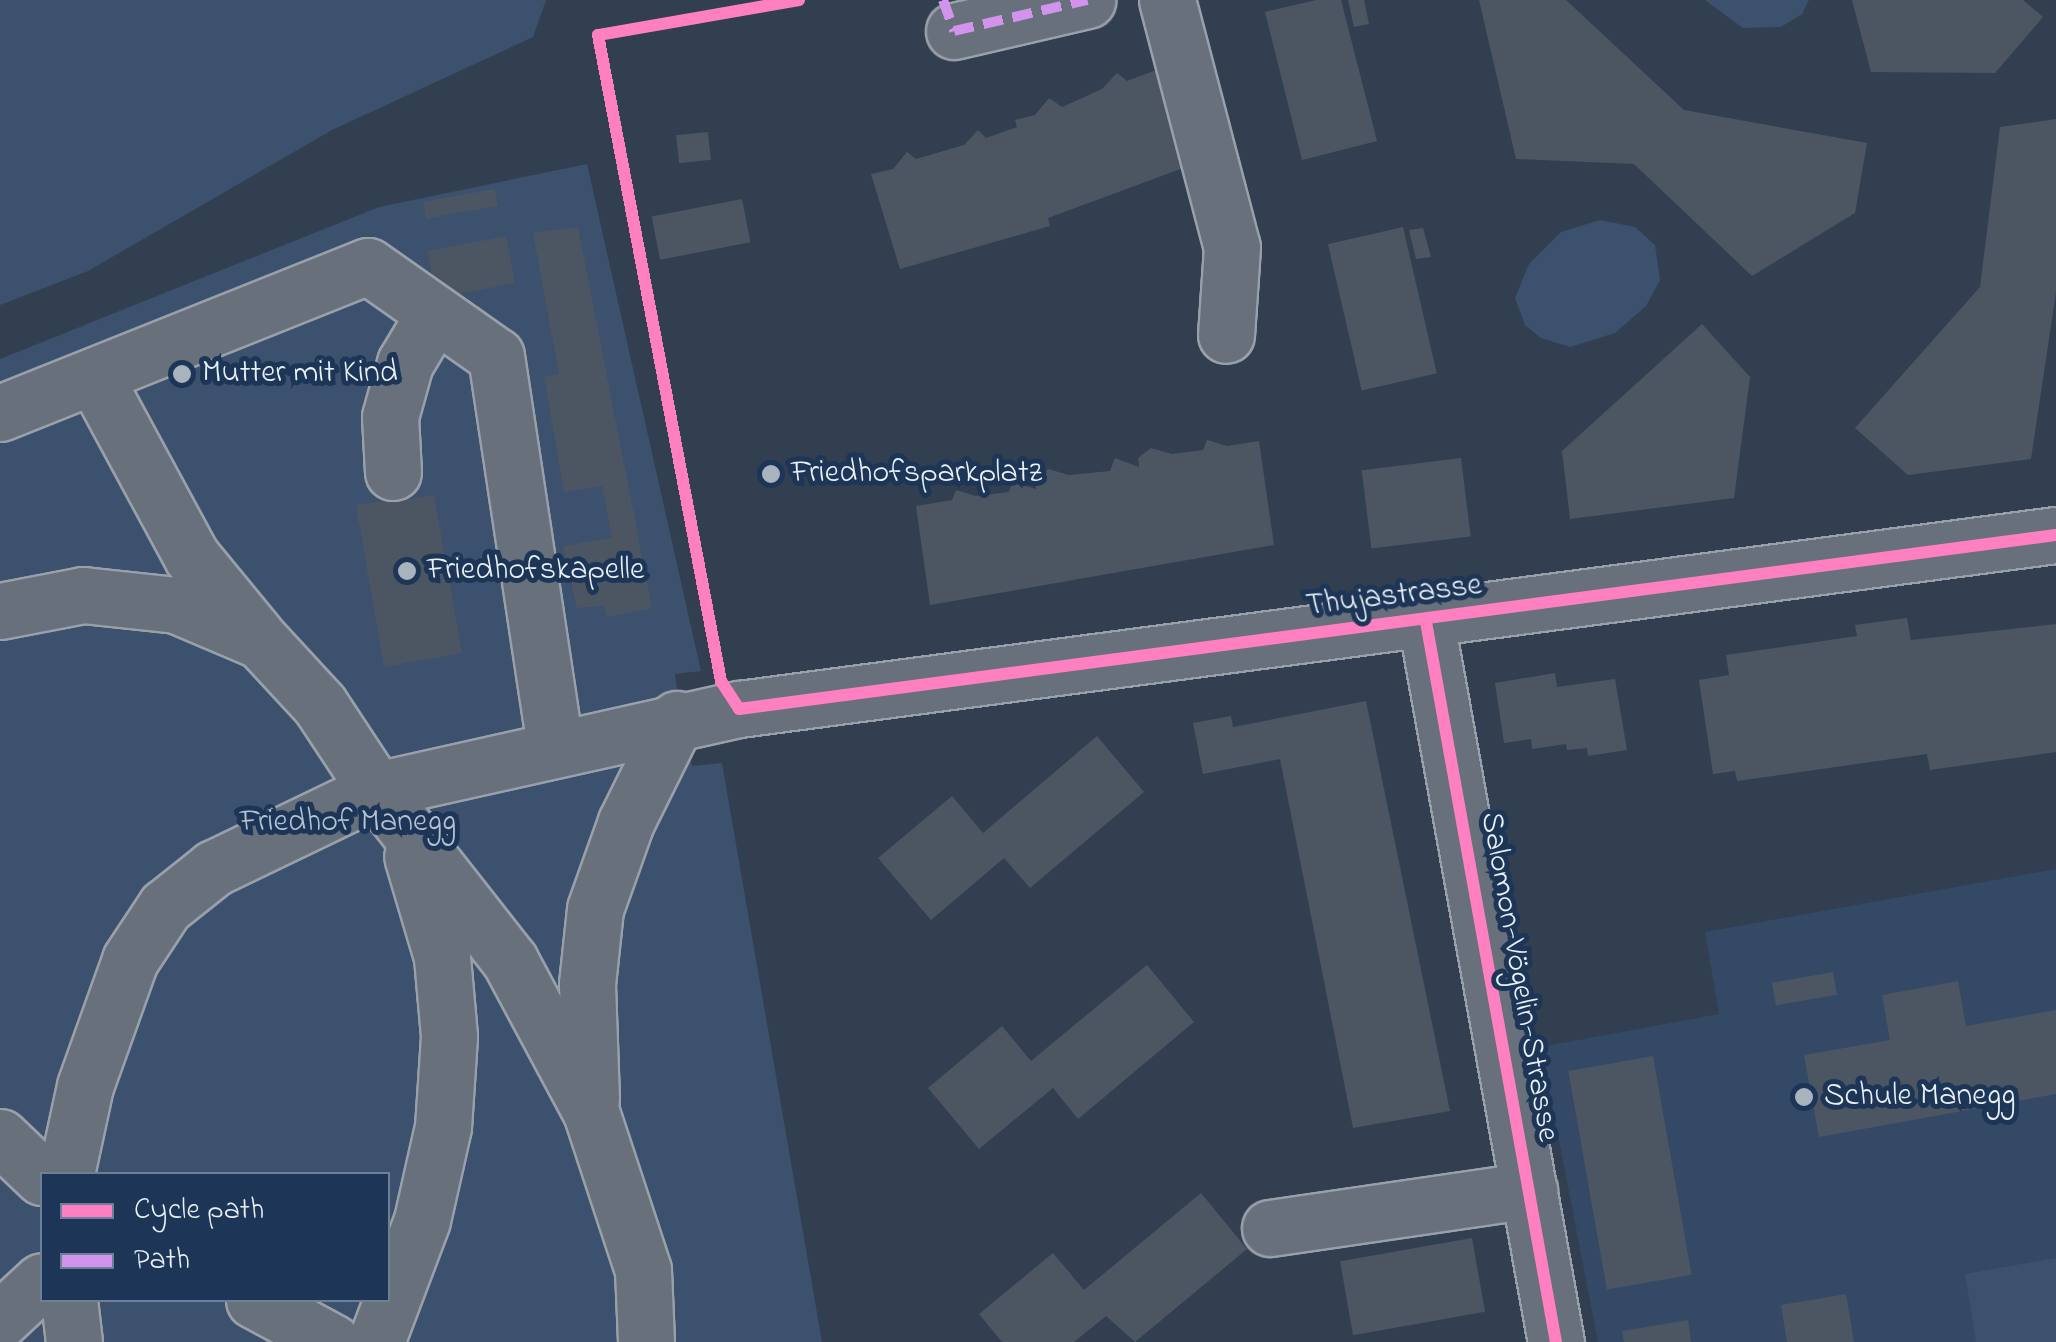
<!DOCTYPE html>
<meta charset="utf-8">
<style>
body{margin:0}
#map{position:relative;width:2056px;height:1342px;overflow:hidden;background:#323f50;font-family:"Indie Flower",sans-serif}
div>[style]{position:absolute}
.built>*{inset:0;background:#334965}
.green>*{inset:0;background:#3c516d}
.building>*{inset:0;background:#4c5663;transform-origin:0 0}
.roads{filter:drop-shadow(2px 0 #99a0aa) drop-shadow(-2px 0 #99a0aa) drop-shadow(0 2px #99a0aa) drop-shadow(0 -2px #99a0aa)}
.minor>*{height:55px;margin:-27.5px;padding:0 27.5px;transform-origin:27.5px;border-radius:27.5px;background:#67707b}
.quiet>*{height:10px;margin-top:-5px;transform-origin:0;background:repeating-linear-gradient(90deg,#d193ec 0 20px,transparent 0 30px)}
.cycleway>*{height:12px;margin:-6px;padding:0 6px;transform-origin:6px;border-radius:6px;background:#ff80c0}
.dots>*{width:28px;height:28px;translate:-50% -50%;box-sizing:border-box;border:5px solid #1d3557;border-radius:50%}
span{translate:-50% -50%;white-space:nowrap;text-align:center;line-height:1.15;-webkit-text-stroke:10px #1d3557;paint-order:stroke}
.poi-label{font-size:32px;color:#e8f1f8}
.left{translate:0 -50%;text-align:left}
.street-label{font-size:32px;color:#e8f1f8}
.park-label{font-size:32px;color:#b5c2d0}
.legend{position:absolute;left:40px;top:1172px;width:350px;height:130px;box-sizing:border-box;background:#1d3557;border:2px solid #6e8097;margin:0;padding:12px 18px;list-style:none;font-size:30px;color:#e8f1f8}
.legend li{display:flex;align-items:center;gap:20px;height:50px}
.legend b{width:50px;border:2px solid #6e8097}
</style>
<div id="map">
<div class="built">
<div style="clip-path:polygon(2056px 869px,2056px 1342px,1598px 1342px,1541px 1047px,1719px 1014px,1705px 932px)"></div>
</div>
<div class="green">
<div style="clip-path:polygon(0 0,546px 0,533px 37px,332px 130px,88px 271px,0 305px)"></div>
<div style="clip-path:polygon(1705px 0,1809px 0,1802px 14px,1781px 27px,1743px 28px)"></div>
<div style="clip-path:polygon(evenodd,587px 164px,701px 671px,675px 674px,681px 719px,692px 766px,722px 763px,822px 1342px,0 1342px,0 359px,379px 207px,587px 164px,42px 1174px,388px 1174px,388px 1300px,42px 1300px,42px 1174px)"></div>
<div style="clip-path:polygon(1600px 220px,1635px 227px,1655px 245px,1660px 280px,1646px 306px,1615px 333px,1570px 347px,1541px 338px,1525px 325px,1515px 298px,1529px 264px,1561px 232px)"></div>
<div style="clip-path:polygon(2056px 1258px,2056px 1342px,1976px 1342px,1965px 1274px)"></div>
</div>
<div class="building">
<div style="clip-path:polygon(1316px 0,1341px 0,1377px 141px,1302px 160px,1265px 12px)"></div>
<div style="clip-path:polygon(1348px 0,1364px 0,1369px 24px,1354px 27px)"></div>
<div style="clip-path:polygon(1479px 0,1566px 0,1684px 110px,1867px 143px,1855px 213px,1752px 276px,1634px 164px,1516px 159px)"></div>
<div style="clip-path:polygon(1852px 0,2023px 0,2043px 17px,1995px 73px,1871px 72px)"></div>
<div style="clip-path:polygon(1159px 69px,1194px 164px,1048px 218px,1050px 226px,900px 269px,871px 174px,893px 169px,907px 152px,916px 159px,964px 145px,978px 130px,986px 138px,1017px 127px,1015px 120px,1035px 115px,1049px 98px,1062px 107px,1102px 89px,1117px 73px,1127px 81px)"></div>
<div style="clip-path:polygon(2056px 119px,2056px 292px,2031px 459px,1908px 475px,1855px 428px,1980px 287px,2000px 127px)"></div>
<div style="left:708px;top:132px;width:28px;height:32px;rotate:84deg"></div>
<div style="left:495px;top:189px;width:17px;height:73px;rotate:80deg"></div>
<div style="left:742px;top:199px;width:44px;height:92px;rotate:79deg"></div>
<div style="clip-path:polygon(578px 227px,652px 608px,607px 617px,604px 606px,577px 608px,563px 546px,612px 538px,602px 486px,564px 492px,544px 377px,559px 374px,533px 233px)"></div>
<div style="left:1403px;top:227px;width:150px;height:77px;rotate:77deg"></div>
<div style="clip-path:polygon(1423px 228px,1431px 257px,1416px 259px,1409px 230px)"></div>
<div style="left:506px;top:236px;width:48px;height:80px;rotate:79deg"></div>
<div style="clip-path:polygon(1702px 324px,1750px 377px,1734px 498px,1570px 519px,1562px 451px)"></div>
<div style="clip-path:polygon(1207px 440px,1227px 446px,1259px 441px,1274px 545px,930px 605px,916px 506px,952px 500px,956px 490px,976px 496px,1009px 492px,1012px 482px,1036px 489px,1035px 481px,1048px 469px,1069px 475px,1110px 471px,1115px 458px,1139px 467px,1138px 458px,1151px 448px,1172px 454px,1203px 450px)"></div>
<div style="left:1461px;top:458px;width:79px;height:100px;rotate:83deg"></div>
<div style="clip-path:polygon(403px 480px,406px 500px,434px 495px,462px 653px,384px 667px,356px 505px,383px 501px,380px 484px)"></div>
<div style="clip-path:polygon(1907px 618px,1911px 640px,2056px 624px,2056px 752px,1930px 770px,1927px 754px,1737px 781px,1735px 771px,1713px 774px,1699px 680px,1729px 675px,1726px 655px,1857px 636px,1855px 625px)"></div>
<div style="clip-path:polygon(1555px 673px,1557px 687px,1615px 679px,1627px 750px,1588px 756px,1587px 748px,1567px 750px,1566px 744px,1532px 749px,1531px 739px,1504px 743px,1495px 683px)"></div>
<div style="clip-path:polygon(1366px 701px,1450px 1111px,1353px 1128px,1280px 759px,1203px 774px,1193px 723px,1231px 716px,1233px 727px)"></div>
<div style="clip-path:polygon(1097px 736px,1144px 792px,1030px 888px,1004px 858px,931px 920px,878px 858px,952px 796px,983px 833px)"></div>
<div style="clip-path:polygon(1147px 965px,1194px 1022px,1078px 1119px,1053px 1088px,979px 1149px,928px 1088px,1002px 1026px,1031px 1061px)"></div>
<div style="left:1833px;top:972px;width:23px;height:62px;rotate:80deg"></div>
<div style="clip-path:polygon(1958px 981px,1966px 1026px,2056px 1010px,2056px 1094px,1819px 1137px,1804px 1055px,1890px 1040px,1882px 995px)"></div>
<div style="left:1653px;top:1056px;width:222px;height:86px;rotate:80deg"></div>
<div style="clip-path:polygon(1201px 1193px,1247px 1249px,1135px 1342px,1106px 1316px,1074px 1342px,1002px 1342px,979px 1314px,1053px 1253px,1084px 1290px)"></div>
<div style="left:1472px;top:1238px;width:75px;height:134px;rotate:80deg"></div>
<div style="clip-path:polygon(1846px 1294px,1854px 1342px,1787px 1342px,1781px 1305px)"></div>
<div style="clip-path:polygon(1688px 1320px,1691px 1342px,1624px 1342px,1622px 1331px)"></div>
</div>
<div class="roads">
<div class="minor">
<div style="left:1167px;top:0;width:255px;rotate:75.3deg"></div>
<div style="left:1232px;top:247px;width:88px;rotate:93.9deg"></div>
<div style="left:954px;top:31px;width:137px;rotate:-13.1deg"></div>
<div style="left:94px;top:376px;width:206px;rotate:61.6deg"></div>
<div style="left:192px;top:557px;width:101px;rotate:50.6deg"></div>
<div style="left:0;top:413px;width:396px;rotate:-21.8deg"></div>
<div style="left:368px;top:266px;width:156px;rotate:35.1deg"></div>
<div style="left:496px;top:356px;width:394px;rotate:81.4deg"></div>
<div style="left:393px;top:472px;width:55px;rotate:-93.1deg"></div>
<div style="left:390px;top:417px;width:56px;rotate:-74.5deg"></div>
<div style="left:405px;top:363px;width:58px;rotate:-59deg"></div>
<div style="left:0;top:611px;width:85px;rotate:-10.9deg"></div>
<div style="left:83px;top:595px;width:94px;rotate:6.1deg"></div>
<div style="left:176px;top:605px;width:92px;rotate:23deg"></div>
<div style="left:261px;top:641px;width:87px;rotate:47.3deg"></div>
<div style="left:320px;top:705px;width:102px;rotate:56.6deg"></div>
<div style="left:376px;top:790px;width:217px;rotate:51.9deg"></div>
<div style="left:510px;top:961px;width:171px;rotate:61.8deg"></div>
<div style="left:591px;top:1112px;width:166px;rotate:71.8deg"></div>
<div style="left:643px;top:1270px;width:72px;rotate:87.6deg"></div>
<div style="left:1426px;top:622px;width:732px;rotate:79.77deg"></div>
<div style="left:591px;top:1099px;width:115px;rotate:-92deg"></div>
<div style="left:587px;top:984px;width:75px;rotate:-83.9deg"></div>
<div style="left:595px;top:909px;width:92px;rotate:-70.4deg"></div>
<div style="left:626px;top:822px;width:115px;rotate:-63.7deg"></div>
<div style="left:0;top:1137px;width:58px;rotate:43.6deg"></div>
<div style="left:66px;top:1174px;width:90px;rotate:-77.8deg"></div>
<div style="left:85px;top:1086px;width:134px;rotate:-70.3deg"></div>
<div style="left:130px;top:960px;width:64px;rotate:-56.6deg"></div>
<div style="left:165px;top:907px;width:63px;rotate:-38.5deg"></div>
<div style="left:214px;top:868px;width:180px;rotate:-25.7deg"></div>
<div style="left:376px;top:790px;width:372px;rotate:-12.6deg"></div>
<div style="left:739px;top:709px;width:1328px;rotate:-7.53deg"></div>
<div style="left:1270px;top:1228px;width:262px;rotate:-8.3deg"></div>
<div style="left:69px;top:1300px;width:42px;rotate:83.2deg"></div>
<div style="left:254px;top:1300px;width:89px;rotate:28.3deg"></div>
<div style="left:0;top:1320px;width:57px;rotate:-42.9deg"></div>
<div style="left:376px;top:1342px;width:130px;rotate:-69.3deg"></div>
<div style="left:422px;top:1220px;width:95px;rotate:-77.3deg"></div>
<div style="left:443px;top:1127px;width:91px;rotate:-86.2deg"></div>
<div style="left:449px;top:1036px;width:79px;rotate:-95.1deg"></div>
<div style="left:442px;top:957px;width:105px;rotate:-106.5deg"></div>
</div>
</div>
<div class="quiet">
<div style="left:943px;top:0;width:33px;rotate:70deg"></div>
<div style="left:954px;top:31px;width:137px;rotate:-13.1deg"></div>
</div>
<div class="cycleway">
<div style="left:799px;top:0;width:204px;rotate:170.1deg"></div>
<div style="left:598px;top:35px;width:658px;rotate:79.22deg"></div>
<div style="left:721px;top:681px;width:33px;rotate:57deg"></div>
<div style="left:739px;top:709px;width:1328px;rotate:-7.53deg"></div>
<div style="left:1426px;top:622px;width:732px;rotate:79.77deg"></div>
</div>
<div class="dots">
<div style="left:182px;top:374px;background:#a8b3bd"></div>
<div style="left:771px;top:474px;background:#a8b3bd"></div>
<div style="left:407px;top:571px;background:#a8b3bd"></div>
<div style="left:1804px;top:1097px;background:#a8b3bd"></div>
</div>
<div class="poi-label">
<span class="left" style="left:202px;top:374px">Mutter mit Kind</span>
<span class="left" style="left:791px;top:474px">Friedhofsparkplatz</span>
<span class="left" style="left:427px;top:571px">Friedhofskapelle</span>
<span class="left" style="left:1824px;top:1097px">Schule Manegg</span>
</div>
<div class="street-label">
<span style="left:1394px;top:597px;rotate:-7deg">Thujastrasse</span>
<span style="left:1518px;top:977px;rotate:80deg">Salomon-Vögelin-Strasse</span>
</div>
<div class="park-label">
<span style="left:348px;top:823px">Friedhof Manegg</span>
</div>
<ul class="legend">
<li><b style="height:12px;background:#ff80c0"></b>Cycle path</li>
<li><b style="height:12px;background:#d193ec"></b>Path</li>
</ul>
</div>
